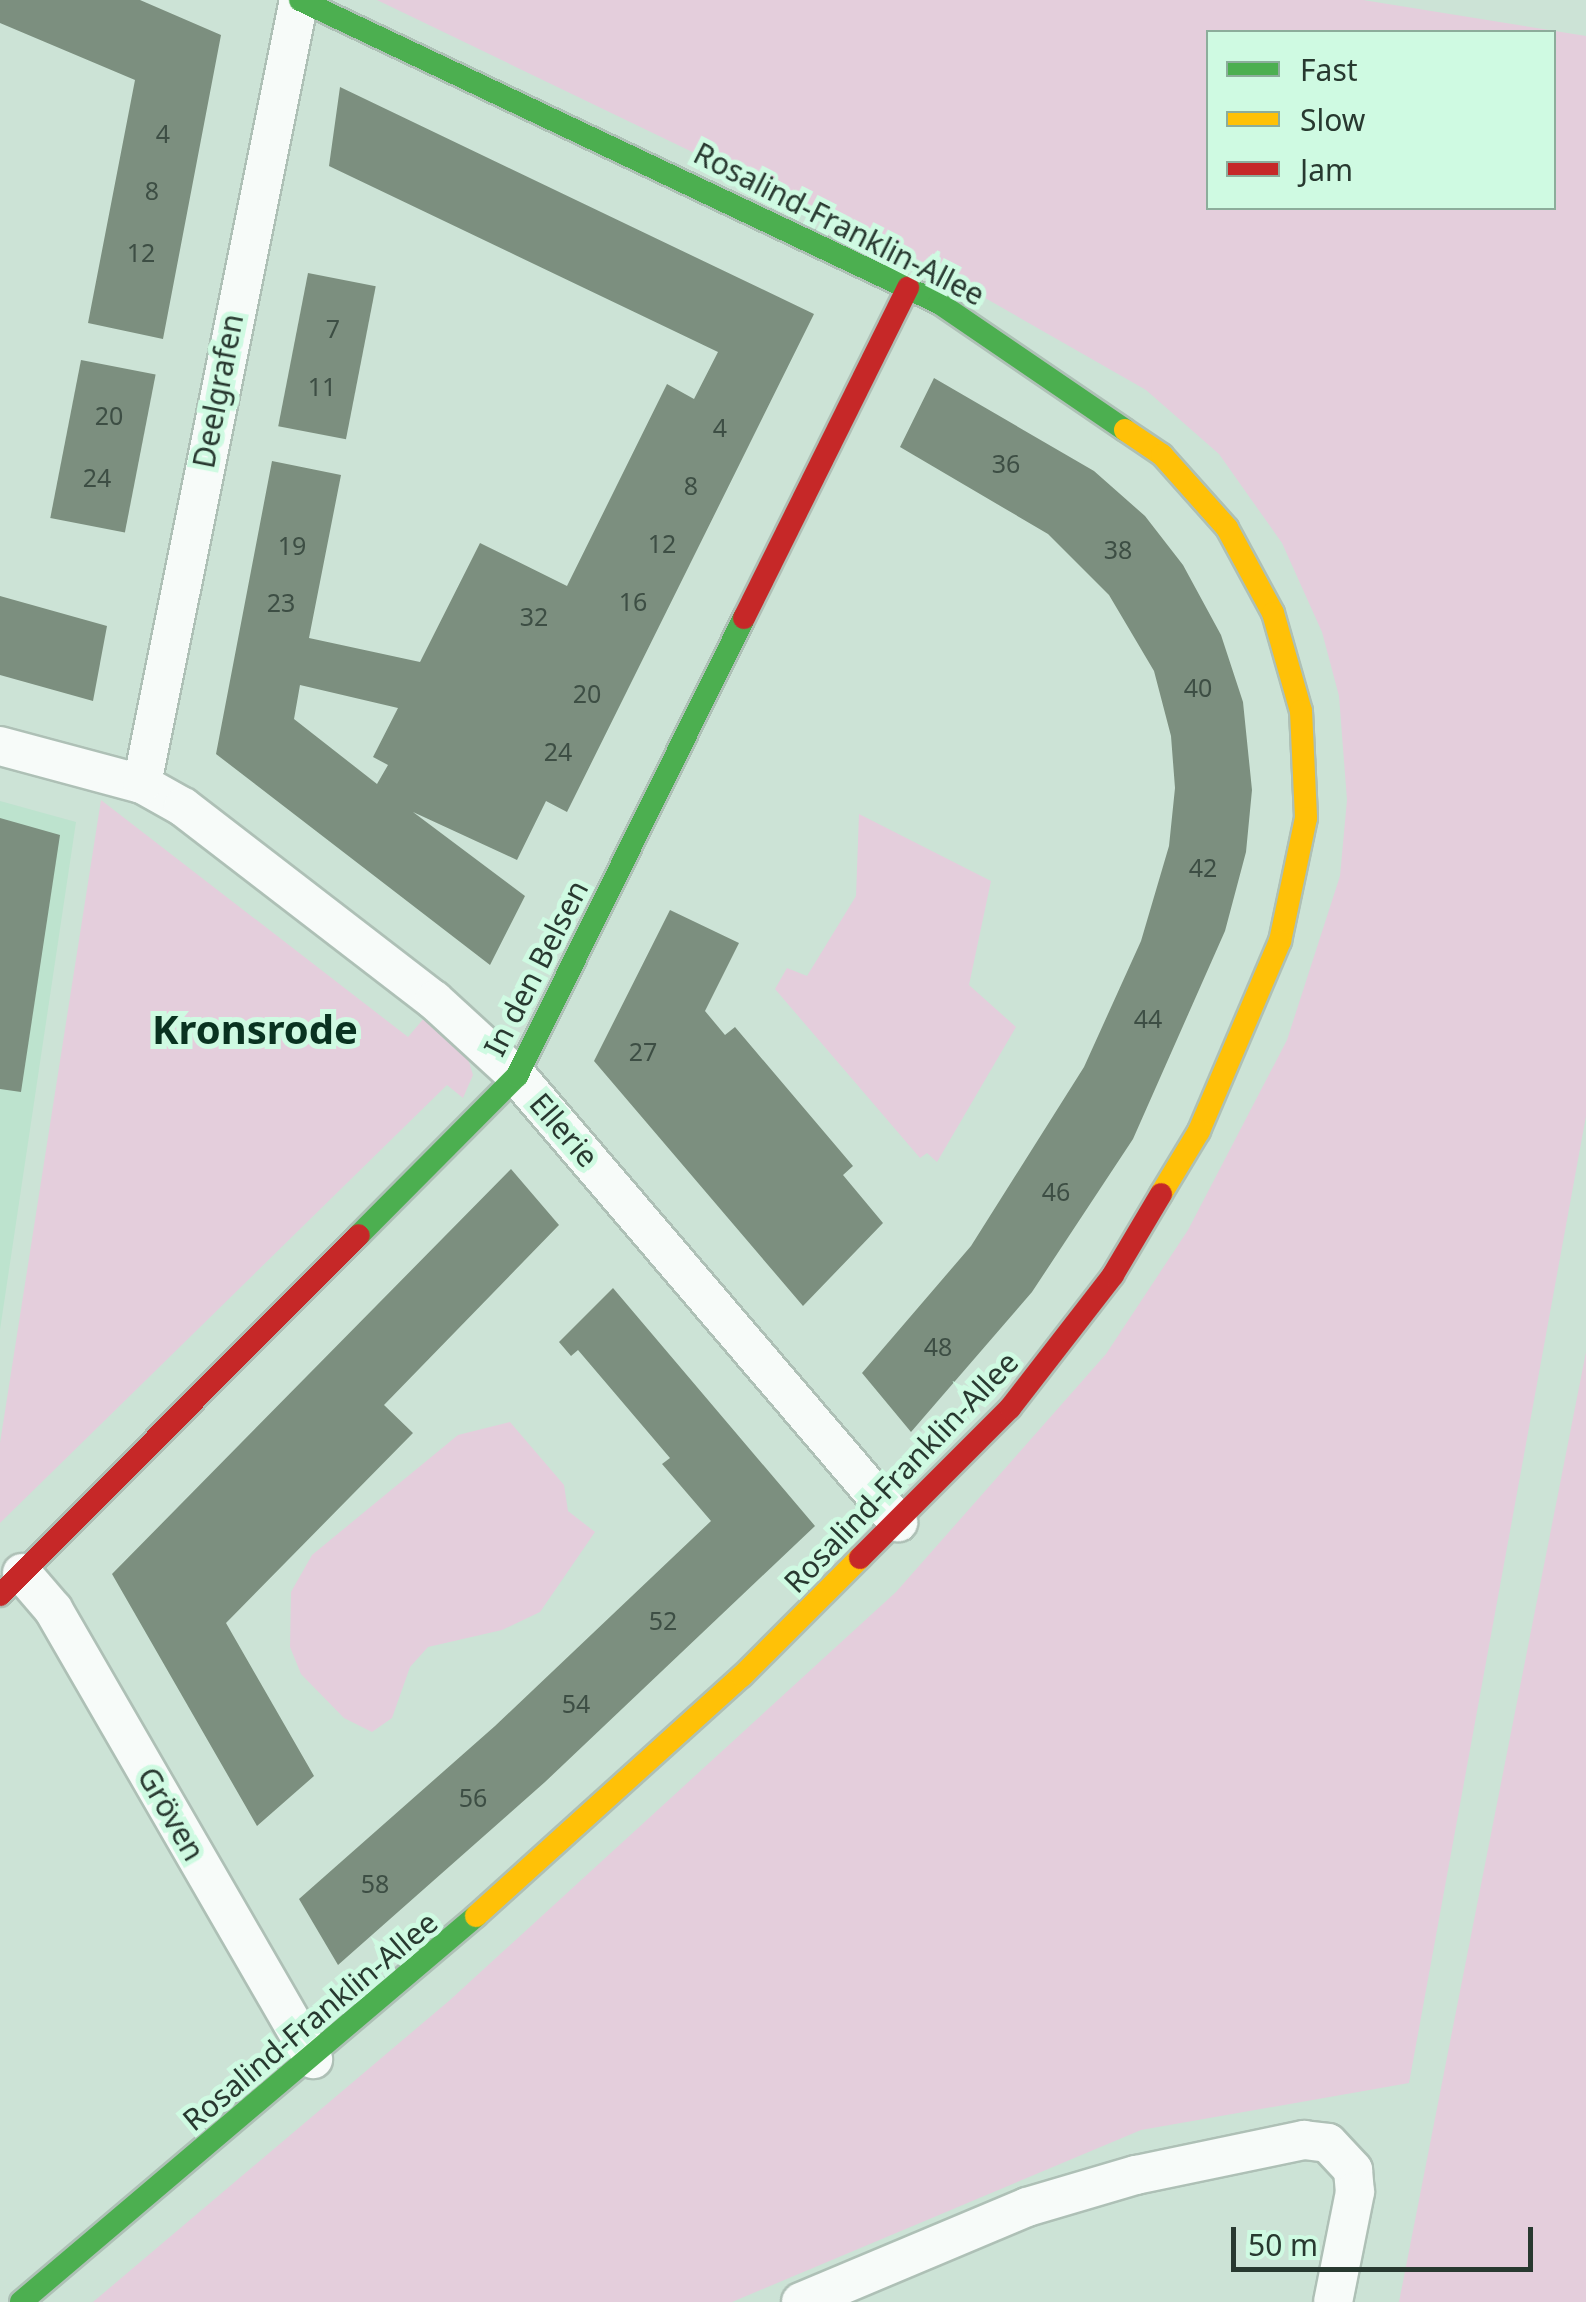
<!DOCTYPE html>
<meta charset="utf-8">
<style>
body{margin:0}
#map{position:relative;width:1586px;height:2302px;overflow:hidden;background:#cce3d6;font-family:"Noto Sans",sans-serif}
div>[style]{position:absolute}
.built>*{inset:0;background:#bde3ce}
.green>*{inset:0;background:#e4cedc}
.building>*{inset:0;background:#7c8f7f;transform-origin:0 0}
.roads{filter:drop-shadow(2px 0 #aec0b6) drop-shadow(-2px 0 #aec0b6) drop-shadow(0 2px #aec0b6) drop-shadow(0 -2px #aec0b6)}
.street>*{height:38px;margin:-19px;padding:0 19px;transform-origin:19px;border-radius:19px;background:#f7fbf9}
.fast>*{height:22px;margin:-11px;padding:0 11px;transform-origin:11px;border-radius:11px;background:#4caf50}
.slow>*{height:22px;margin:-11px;padding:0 11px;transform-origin:11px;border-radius:11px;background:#ffc107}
.jam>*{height:22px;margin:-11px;padding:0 11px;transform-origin:11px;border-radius:11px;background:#c62828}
span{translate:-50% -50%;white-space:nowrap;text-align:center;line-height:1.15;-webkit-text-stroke:10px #cffae2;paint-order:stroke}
.number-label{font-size:25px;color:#3d4e44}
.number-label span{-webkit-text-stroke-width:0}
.street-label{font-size:30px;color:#283930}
.district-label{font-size:40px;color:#093220;font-weight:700}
.legend{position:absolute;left:1206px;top:30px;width:350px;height:180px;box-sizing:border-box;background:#cffae2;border:2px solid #8cad9b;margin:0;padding:12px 18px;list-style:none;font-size:30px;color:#283930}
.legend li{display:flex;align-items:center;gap:20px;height:50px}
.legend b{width:50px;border:2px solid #8cad9b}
.scale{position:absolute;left:1231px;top:2227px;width:302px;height:45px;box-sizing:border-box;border:5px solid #283930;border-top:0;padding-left:12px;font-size:30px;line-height:35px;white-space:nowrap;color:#283930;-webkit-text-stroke:8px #cffae2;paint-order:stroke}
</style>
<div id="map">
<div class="built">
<div style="clip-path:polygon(0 801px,76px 822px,0 1330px)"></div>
</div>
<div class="green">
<div style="clip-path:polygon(evenodd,377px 0,1363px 0,1586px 36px,1586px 1116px,1409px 2083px,1141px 2130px,732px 2302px,93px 2302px,450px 2000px,896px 1592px,1106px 1354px,1188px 1230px,1287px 1040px,1340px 876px,1347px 800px,1339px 696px,1322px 632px,1282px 543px,1219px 454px,1146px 390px,929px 266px,377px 0,1208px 32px,1554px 32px,1554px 208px,1208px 208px,1208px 32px)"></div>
<div style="clip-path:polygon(101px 800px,408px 1037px,425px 1017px,466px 1052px,473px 1075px,463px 1098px,447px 1085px,0 1523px,0 1443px)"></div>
<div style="clip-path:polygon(859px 814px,991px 881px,969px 985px,1016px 1027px,937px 1162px,927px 1153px,920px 1158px,775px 989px,787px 968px,807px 976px,856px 896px)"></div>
<div style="clip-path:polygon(1586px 1352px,1586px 2302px,1399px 2302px,1451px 2037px)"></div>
<div style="clip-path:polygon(510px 1422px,564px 1485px,568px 1511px,595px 1532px,540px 1612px,502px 1630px,428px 1647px,410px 1667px,392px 1718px,372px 1732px,344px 1718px,301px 1674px,290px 1647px,291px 1592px,312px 1555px,458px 1435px)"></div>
</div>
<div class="building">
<div style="clip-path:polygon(0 0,140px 0,221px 35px,163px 339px,88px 323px,135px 80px,0 23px)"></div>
<div style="clip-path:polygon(evenodd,340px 87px,814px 314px,567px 812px,546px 801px,517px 860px,413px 812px,525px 896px,490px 965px,216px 754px,272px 461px,341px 475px,309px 638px,420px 662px,480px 543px,567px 586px,667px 384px,694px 399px,718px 352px,329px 166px,340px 87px,300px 685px,398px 708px,373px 757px,388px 765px,377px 784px,294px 719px,300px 685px)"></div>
<div style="left:308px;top:273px;width:69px;height:156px;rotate:11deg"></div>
<div style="left:81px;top:360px;width:76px;height:161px;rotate:11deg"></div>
<div style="clip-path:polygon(934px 378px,1094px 471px,1145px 516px,1183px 565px,1221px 635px,1243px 702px,1252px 790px,1246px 852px,1225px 931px,1133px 1139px,1032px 1292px,911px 1432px,862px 1373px,971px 1246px,1084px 1067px,1141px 941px,1169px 846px,1175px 788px,1171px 736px,1154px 671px,1109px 595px,1048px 534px,900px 447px)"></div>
<div style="clip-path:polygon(0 596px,107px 626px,93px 701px,0 675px)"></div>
<div style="clip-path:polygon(0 818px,60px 835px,21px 1092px,0 1089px)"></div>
<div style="clip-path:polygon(670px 910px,739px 943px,705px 1011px,725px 1035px,735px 1027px,853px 1166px,843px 1175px,883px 1223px,803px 1306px,594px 1061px)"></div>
<div style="clip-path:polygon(511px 1169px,559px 1225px,384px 1405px,413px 1433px,226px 1623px,314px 1776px,257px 1826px,112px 1574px)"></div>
<div style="clip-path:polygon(613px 1288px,815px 1526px,545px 1782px,338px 1965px,299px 1899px,495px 1726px,711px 1521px,662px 1464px,670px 1458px,578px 1350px,571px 1356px,559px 1342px)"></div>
</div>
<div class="roads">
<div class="street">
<div style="left:0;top:746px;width:147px;rotate:15deg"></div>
<div style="left:142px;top:784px;width:47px;rotate:29.3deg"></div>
<div style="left:183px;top:807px;width:317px;rotate:37.6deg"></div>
<div style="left:434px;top:1000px;width:113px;rotate:42.5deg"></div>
<div style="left:517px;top:1076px;width:587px;rotate:49.49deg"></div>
<div style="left:142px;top:784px;width:800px;rotate:-78.68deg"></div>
<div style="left:22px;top:1573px;width:48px;rotate:49.3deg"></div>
<div style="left:53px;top:1609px;width:520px;rotate:59.98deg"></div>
<div style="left:801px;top:2302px;width:245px;rotate:-22.8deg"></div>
<div style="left:1027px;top:2207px;width:114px;rotate:-16.4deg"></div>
<div style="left:1136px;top:2175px;width:172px;rotate:-11.8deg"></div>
<div style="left:1304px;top:2140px;width:24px;rotate:7deg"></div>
<div style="left:1328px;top:2143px;width:37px;rotate:47deg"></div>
<div style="left:1353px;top:2170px;width:22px;rotate:85deg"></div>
<div style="left:1355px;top:2192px;width:112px;rotate:101.3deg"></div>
</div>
<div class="fast">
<div style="left:300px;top:0;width:707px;rotate:25.37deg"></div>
<div style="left:939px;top:303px;width:225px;rotate:34.3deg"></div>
<div style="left:359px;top:1235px;width:224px;rotate:-45.2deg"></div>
<div style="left:517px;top:1076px;width:511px;rotate:-63.64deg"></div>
<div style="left:21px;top:2302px;width:597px;rotate:-40.31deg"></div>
</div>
<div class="slow">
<div style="left:1125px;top:430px;width:45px;rotate:34deg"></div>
<div style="left:1162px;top:455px;width:98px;rotate:48.3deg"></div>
<div style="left:1227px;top:528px;width:97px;rotate:61.6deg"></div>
<div style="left:1273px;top:613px;width:102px;rotate:74.1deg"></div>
<div style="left:1301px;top:711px;width:107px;rotate:87.3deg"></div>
<div style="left:1306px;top:818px;width:126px;rotate:101.9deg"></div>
<div style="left:1280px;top:941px;width:207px;rotate:113.1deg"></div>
<div style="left:1199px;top:1131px;width:74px;rotate:121.1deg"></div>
<div style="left:476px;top:1916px;width:358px;rotate:-42.1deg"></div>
<div style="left:742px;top:1676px;width:167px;rotate:-45deg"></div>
</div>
<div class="jam">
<div style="left:744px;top:618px;width:369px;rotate:-63.6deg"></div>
<div style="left:860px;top:1558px;width:212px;rotate:-45deg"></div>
<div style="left:1010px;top:1408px;width:168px;rotate:-52.2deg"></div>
<div style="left:1113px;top:1275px;width:94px;rotate:-59.3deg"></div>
<div style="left:0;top:1595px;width:508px;rotate:-45.08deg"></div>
</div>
</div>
<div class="number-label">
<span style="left:163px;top:133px">4</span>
<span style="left:152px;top:190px">8</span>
<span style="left:141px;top:252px">12</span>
<span style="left:333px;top:328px">7</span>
<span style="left:322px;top:386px">11</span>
<span style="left:109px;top:415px">20</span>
<span style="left:720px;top:427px">4</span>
<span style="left:1006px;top:463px">36</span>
<span style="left:97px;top:477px">24</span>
<span style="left:691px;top:485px">8</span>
<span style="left:662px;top:543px">12</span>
<span style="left:292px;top:545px">19</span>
<span style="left:1118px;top:549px">38</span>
<span style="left:633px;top:601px">16</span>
<span style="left:281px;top:602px">23</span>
<span style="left:534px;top:616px">32</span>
<span style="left:1198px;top:687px">40</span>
<span style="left:587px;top:693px">20</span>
<span style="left:558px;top:751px">24</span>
<span style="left:1203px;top:867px">42</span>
<span style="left:1148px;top:1018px">44</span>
<span style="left:643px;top:1051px">27</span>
<span style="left:1056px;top:1191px">46</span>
<span style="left:938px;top:1346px">48</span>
<span style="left:663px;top:1620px">52</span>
<span style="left:576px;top:1703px">54</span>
<span style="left:473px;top:1797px">56</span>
<span style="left:375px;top:1883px">58</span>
</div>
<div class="street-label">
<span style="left:839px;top:224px;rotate:27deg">Rosalind-Franklin-Allee</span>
<span style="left:218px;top:391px;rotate:-79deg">Deelgrafen</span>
<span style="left:536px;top:968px;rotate:-63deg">In den Belsen</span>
<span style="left:564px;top:1130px;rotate:49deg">Ellerie</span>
<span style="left:901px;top:1472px;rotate:-46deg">Rosalind-Franklin-Allee</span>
<span style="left:171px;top:1814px;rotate:60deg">Gröven</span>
<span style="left:310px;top:2021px;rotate:-40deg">Rosalind-Franklin-Allee</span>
</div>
<div class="district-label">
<span style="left:255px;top:1029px">Kronsrode</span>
</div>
<ul class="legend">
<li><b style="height:12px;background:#4caf50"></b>Fast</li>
<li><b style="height:12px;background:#ffc107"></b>Slow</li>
<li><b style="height:12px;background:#c62828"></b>Jam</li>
</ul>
<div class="scale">50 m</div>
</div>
